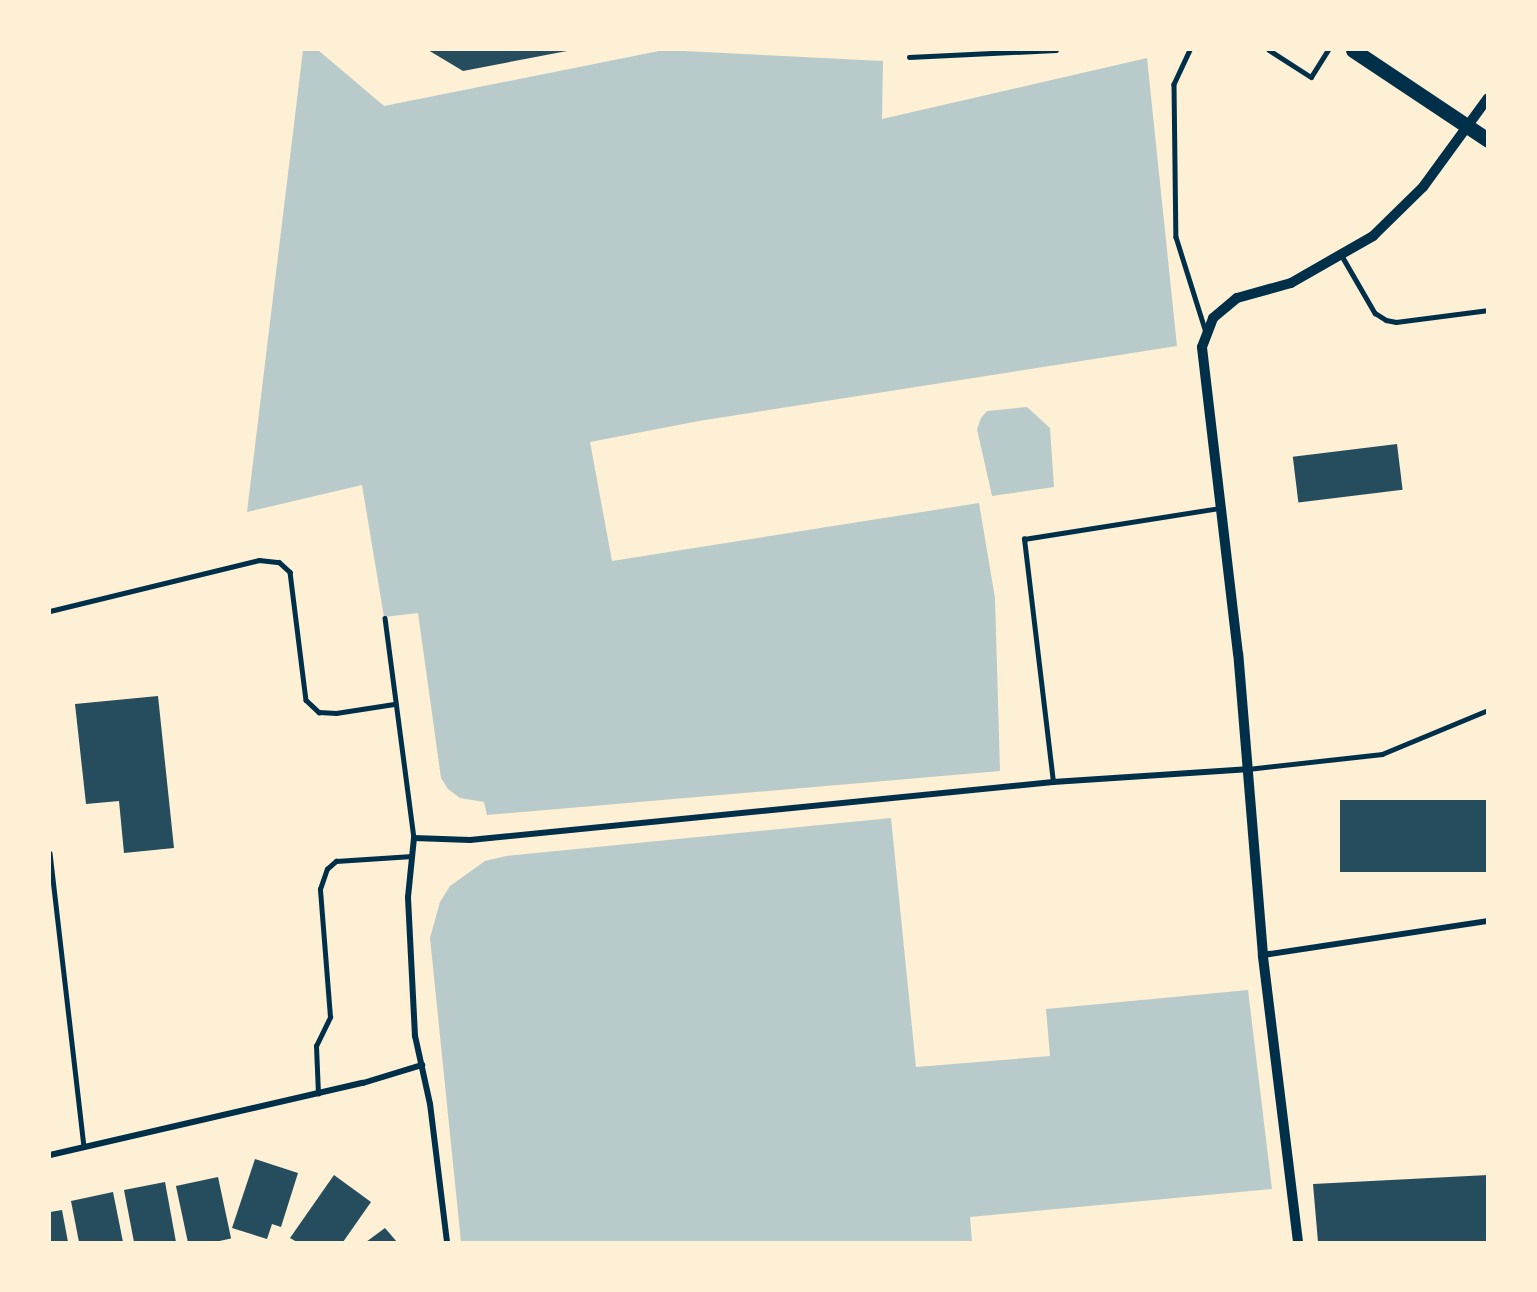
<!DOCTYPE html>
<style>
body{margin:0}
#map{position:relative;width:1537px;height:1292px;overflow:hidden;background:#fdf0d5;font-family:"Noto Sans",sans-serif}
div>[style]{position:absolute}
.green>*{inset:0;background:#b9caca}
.building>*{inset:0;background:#264d5e;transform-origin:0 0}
.service>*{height:4.5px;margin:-2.25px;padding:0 2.25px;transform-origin:2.25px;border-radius:2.25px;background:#003049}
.minor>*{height:6px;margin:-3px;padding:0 3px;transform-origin:3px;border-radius:3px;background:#003049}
.tertiary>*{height:10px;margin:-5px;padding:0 5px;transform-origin:5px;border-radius:5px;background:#003049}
.primary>*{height:15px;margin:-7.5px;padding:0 7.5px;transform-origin:7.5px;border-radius:7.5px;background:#003049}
span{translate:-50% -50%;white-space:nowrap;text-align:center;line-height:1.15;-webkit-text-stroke:5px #fdf0d5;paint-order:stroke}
.frame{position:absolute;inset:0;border:51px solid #fdf0d5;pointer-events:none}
</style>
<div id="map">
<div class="green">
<div style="clip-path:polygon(303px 50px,318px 50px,384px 106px,664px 50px,883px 61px,882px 119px,1147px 58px,1177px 346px,699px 421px,590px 442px,612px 561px,979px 503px,995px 598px,1000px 771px,487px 815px,484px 802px,460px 798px,448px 789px,441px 778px,418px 613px,384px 617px,362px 485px,247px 512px)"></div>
<div style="clip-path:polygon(1027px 407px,1050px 428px,1054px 487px,992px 496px,977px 429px,981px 418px,987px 411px)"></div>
<div style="clip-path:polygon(891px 818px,916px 1067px,1050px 1056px,1046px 1009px,1248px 990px,1272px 1189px,970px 1217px,972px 1242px,461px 1242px,430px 938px,440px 902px,450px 886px,485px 861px,506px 856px)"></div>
</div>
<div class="building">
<div style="clip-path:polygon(428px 50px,567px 50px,567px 51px,463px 71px)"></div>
<div style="left:1397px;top:444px;width:46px;height:105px;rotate:83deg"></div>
<div style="clip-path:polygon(158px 696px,174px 848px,124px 853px,119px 801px,86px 804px,75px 704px)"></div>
<div style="left:1488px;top:800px;width:72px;height:148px;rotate:90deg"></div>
<div style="clip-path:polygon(255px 1159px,298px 1173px,281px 1227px,272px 1224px,267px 1239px,232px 1228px)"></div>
<div style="clip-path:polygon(334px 1175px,371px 1202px,343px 1242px,297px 1242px,290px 1238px)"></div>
<div style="clip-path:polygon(1488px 1175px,1488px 1242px,1318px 1242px,1313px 1184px)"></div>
<div style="left:218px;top:1177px;width:63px;height:43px;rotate:78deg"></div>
<div style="clip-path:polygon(165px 1182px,176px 1242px,134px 1242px,124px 1190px)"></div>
<div style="clip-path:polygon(113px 1192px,123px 1242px,79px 1242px,71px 1201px)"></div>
<div style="clip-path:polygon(62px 1210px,68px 1242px,50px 1242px,50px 1212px)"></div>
<div style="clip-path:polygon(385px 1228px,397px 1242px,366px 1242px)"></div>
</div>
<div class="service">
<div style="left:1190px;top:50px;width:38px;rotate:115deg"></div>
<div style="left:1174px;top:84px;width:153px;rotate:89.3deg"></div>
<div style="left:1176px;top:237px;width:100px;rotate:72.5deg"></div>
<div style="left:1269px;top:50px;width:50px;rotate:32.7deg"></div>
<div style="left:1311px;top:77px;width:32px;rotate:-58deg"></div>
<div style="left:909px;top:57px;width:147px;rotate:-2.7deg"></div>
<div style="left:1342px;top:256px;width:66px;rotate:59.9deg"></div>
<div style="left:1375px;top:313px;width:13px;rotate:32deg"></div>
<div style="left:1386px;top:320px;width:10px;rotate:11deg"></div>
<div style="left:1396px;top:322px;width:93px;rotate:-7.4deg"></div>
<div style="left:50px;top:611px;width:215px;rotate:-13.7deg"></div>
<div style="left:259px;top:560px;width:20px;rotate:6deg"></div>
<div style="left:279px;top:562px;width:15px;rotate:42deg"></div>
<div style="left:290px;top:572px;width:129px;rotate:82.9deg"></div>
<div style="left:306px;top:700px;width:18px;rotate:43deg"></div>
<div style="left:319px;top:712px;width:17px;rotate:3deg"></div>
<div style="left:336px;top:713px;width:60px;rotate:-8.7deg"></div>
<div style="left:385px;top:618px;width:222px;rotate:82.5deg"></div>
<div style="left:1248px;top:769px;width:135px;rotate:-6.4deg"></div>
<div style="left:1382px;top:754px;width:115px;rotate:-22.5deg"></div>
<div style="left:1053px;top:782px;width:245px;rotate:-96.8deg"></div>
<div style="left:1024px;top:539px;width:197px;rotate:-9deg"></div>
<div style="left:50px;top:853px;width:296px;rotate:83.4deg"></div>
<div style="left:318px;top:1094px;width:48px;rotate:-92.4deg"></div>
<div style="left:316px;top:1046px;width:32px;rotate:-64deg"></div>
<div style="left:330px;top:1017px;width:128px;rotate:-94.5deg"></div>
<div style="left:320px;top:889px;width:21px;rotate:-71deg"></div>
<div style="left:327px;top:869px;width:12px;rotate:-42deg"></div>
<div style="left:336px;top:861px;width:76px;rotate:-3.8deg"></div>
</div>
<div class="minor">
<div style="left:1263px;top:955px;width:228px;rotate:-8.6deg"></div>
<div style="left:50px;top:1155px;width:321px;rotate:-13deg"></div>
<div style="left:363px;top:1083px;width:62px;rotate:-17deg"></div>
<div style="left:447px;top:1242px;width:139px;rotate:-97deg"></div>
<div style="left:430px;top:1104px;width:70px;rotate:-102.4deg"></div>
<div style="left:415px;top:1036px;width:139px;rotate:-92.9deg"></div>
<div style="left:408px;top:897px;width:59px;rotate:-84.2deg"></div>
<div style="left:414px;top:838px;width:56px;rotate:2deg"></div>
<div style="left:470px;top:840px;width:586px;rotate:-5.68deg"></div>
<div style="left:1053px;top:782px;width:194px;rotate:-3.8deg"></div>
</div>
<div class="tertiary">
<div style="left:1298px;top:1242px;width:289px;rotate:-97deg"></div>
<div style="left:1263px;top:955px;width:302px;rotate:-94.7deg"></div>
<div style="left:1238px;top:654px;width:309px;rotate:-96.7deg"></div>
<div style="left:1202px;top:347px;width:31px;rotate:-69deg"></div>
<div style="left:1213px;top:318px;width:31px;rotate:-40deg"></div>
<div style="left:1237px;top:298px;width:56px;rotate:-15.5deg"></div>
<div style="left:1291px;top:283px;width:95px;rotate:-29.8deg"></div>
<div style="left:1373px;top:236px;width:70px;rotate:-44.4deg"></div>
<div style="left:1423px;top:187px;width:110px;rotate:-53.9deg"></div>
</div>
<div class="primary">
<div style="left:1353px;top:50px;width:162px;rotate:33.7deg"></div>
</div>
<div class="frame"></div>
</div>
